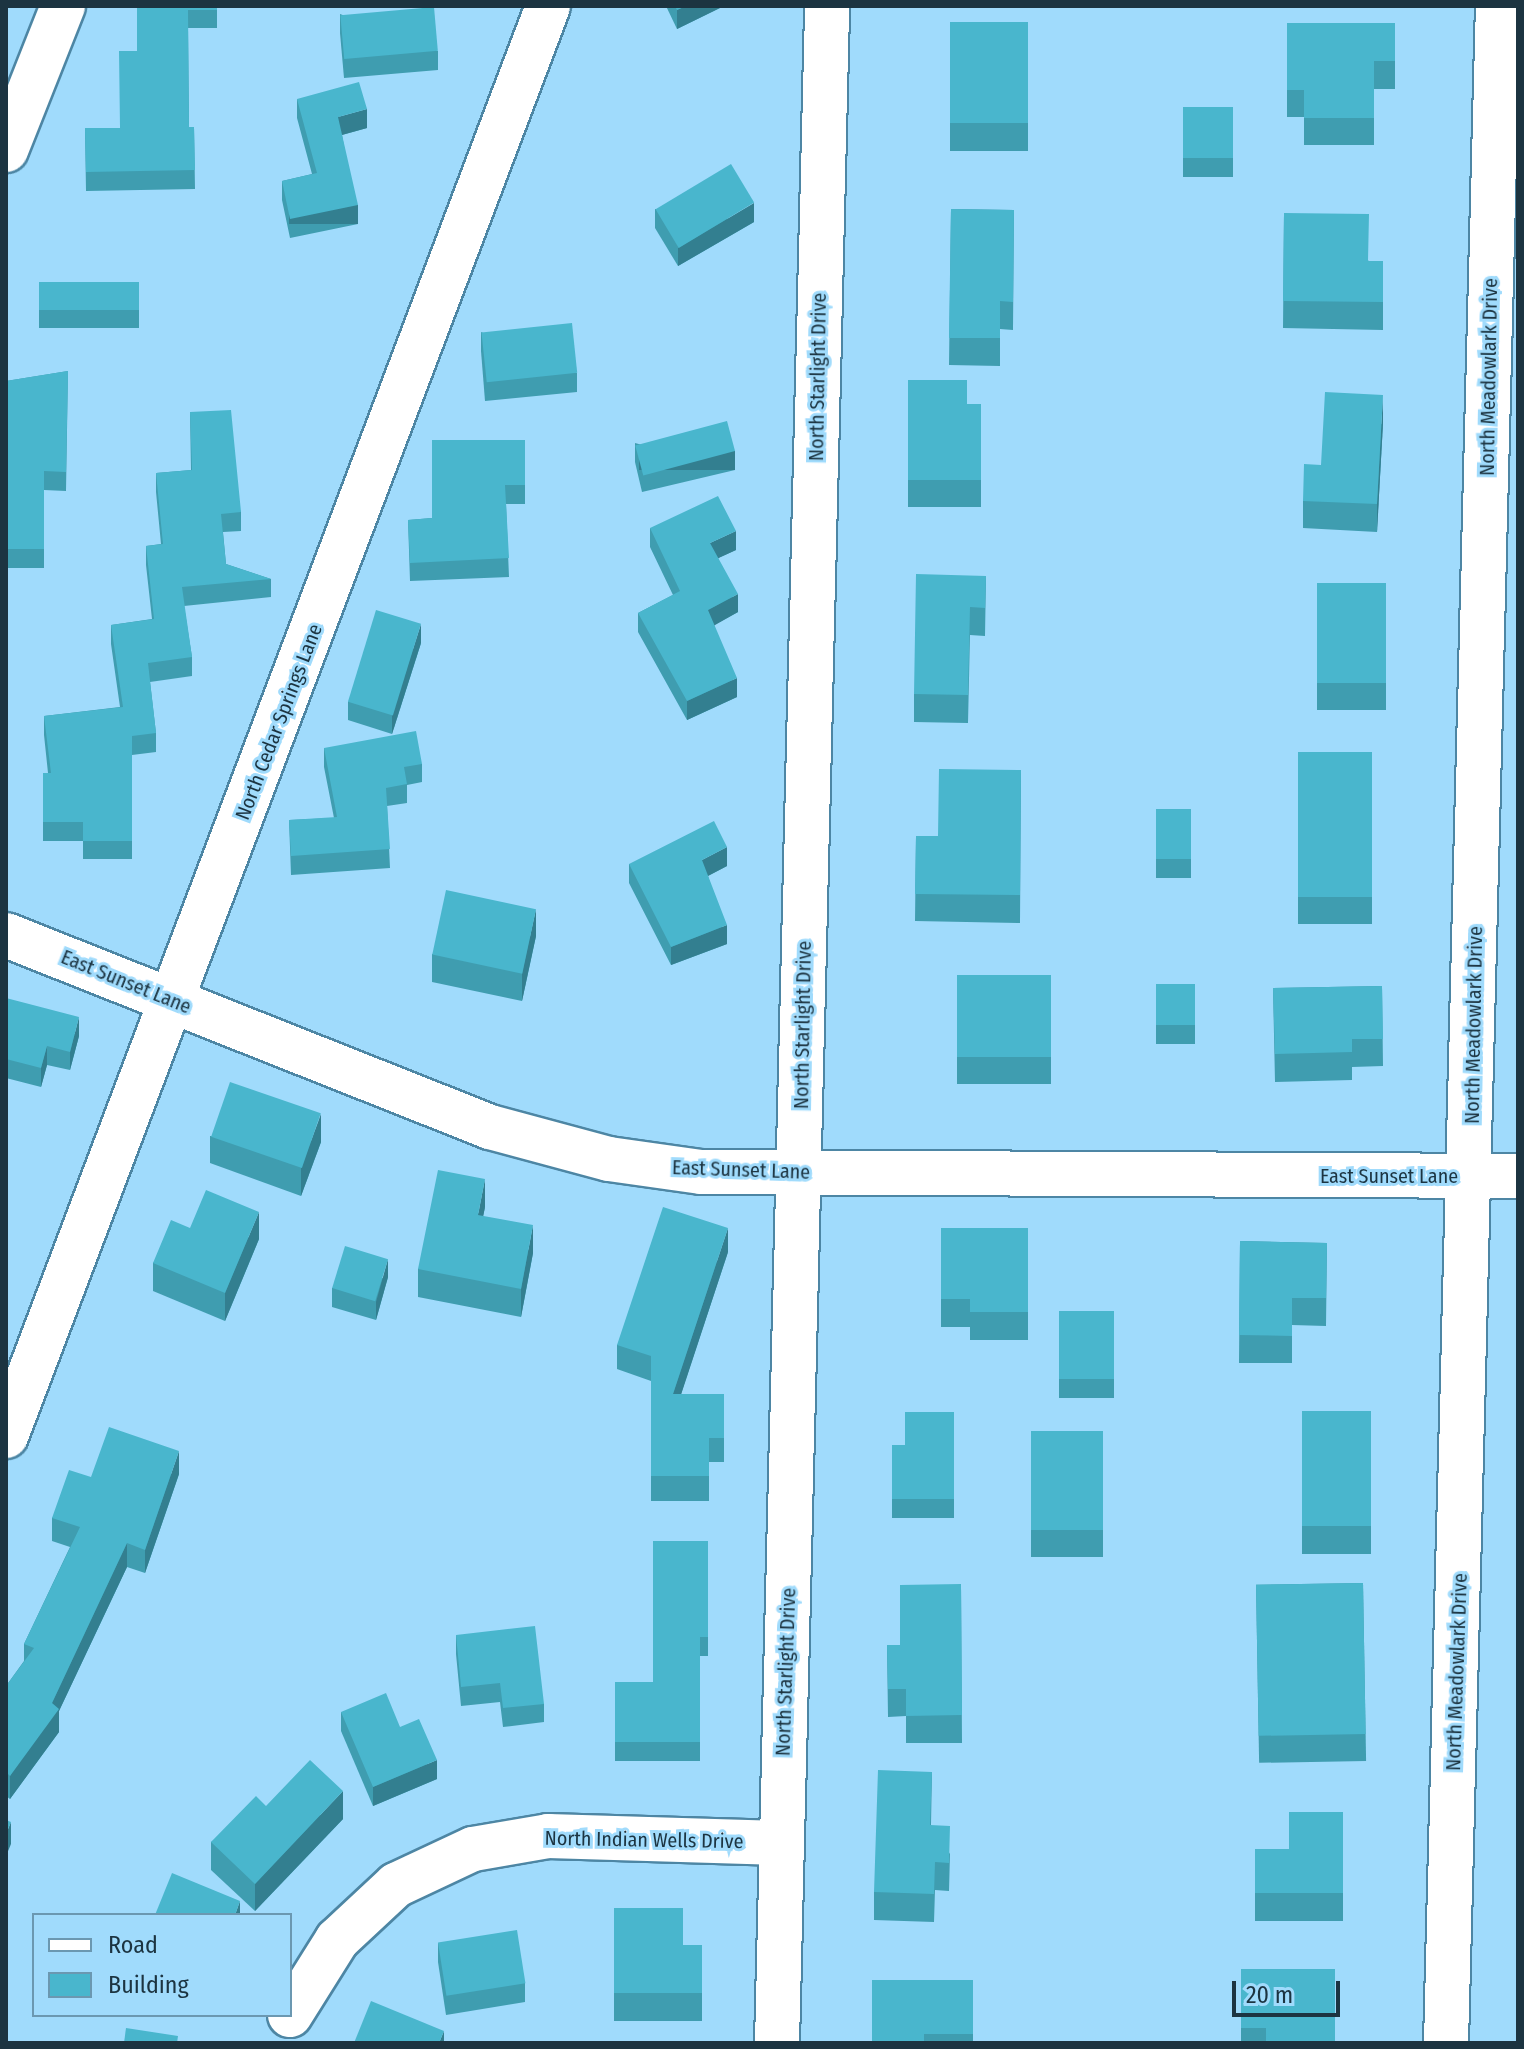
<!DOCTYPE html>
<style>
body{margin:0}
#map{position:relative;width:1524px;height:2049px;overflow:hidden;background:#a0dbfc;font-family:"Fira Sans Condensed",sans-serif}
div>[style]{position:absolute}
.roads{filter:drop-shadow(2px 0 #4d86a4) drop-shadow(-2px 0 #4d86a4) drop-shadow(0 2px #4d86a4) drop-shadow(0 -2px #4d86a4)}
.minor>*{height:44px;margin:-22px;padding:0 22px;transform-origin:22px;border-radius:22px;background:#fff}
.wall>*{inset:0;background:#3f9db0;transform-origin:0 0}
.shaded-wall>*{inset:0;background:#337f90;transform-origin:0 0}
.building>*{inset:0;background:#49b6cd;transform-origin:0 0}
span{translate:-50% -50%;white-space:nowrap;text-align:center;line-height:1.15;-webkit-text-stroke:6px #a0dbfc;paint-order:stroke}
.street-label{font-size:20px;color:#1c3441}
.frame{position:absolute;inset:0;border:8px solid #1c3441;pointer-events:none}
.legend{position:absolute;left:32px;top:1913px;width:260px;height:104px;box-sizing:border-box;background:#a0dbfc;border:2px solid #6b98b1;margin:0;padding:10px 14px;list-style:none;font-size:24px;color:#1c3441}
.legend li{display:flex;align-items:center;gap:16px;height:40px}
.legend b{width:40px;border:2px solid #6b98b1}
.scale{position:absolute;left:1232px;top:1981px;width:108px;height:36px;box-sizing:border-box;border:4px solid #1c3441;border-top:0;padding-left:10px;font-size:24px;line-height:28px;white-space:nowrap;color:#1c3441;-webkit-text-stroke:6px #a0dbfc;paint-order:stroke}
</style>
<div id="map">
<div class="roads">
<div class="minor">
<div style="left:6px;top:150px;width:155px;rotate:-68.4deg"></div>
<div style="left:6px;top:935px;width:521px;rotate:21.64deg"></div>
<div style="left:490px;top:1127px;width:123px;rotate:15.1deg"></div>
<div style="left:609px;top:1159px;width:93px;rotate:8deg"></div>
<div style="left:701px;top:1172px;width:817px;rotate:0.28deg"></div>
<div style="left:6px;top:1436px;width:1529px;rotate:-69.24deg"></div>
<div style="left:290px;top:2015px;width:89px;rotate:-57.9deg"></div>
<div style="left:337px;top:1940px;width:81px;rotate:-43deg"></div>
<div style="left:396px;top:1885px;width:85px;rotate:-25.1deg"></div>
<div style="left:473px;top:1849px;width:76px;rotate:-9.8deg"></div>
<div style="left:548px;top:1836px;width:233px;rotate:1.7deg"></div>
<div style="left:777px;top:2043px;width:2038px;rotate:-88.59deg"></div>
<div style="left:1446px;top:2043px;width:2038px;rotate:-88.54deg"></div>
</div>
</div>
<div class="wall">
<div style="clip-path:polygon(137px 6px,217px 6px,217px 28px,188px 28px,189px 127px,194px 127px,195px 189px,86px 191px,85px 128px,120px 128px,137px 51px)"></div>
<div style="clip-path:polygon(666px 6px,724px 6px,677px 29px)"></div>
<div style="clip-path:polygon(340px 14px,438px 51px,438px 70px,344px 78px,340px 33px)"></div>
<div style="left:950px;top:22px;width:78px;height:129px"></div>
<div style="clip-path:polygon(1287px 23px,1395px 23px,1395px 89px,1374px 89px,1374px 145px,1304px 145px,1304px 117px,1287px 117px)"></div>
<div style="clip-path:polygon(297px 99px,367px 128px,342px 135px,358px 224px,290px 238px,282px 200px,282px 181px,312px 174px,297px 118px)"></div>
<div style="left:1183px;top:107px;width:50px;height:70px"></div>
<div style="clip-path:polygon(655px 209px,754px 222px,678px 266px,655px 228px)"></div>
<div style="clip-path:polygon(951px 209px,1014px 210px,1013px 330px,1000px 329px,1000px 366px,949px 365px)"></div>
<div style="clip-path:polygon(1284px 213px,1369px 261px,1383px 261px,1383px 330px,1283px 328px)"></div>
<div style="left:39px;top:282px;width:100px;height:46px"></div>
<div style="clip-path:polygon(481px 332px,577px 373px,577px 392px,485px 401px,481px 351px)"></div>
<div style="clip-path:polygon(68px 371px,66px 491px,44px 490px,44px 568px,6px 568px,6px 381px)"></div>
<div style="clip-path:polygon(908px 380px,967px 404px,981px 404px,981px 507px,908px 507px)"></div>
<div style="clip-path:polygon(190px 412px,241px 512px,241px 531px,223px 532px,226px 564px,271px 579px,271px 597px,184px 606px,192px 657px,192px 676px,150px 682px,156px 733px,156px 752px,132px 755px,132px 859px,83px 859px,83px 841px,43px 841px,43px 773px,48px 773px,44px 735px,44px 716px,120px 707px,111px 644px,111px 625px,152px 619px,146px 565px,146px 546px,161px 544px,156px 492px,156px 473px,191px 470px)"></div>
<div style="clip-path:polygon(1383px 423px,1377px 532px,1303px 528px,1303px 501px,1321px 465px)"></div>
<div style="clip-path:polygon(525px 440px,525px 504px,506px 504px,509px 577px,410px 581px,408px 520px,432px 518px)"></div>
<div style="clip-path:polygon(635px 443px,735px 470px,642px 492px,635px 462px)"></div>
<div style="clip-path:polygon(650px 528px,736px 550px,718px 558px,738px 612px,714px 625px,737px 697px,687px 720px,638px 632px,638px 613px,673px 595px,650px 547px)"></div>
<div style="clip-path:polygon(986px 576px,985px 636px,970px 635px,968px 723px,914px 722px,914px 694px)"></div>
<div style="left:1317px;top:583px;width:69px;height:127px"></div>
<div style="clip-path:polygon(421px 643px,392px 734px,348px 720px,348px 702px)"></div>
<div style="clip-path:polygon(324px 748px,422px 764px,422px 782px,407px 785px,407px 803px,387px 806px,390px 868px,291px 875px,289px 820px,334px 818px,324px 767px)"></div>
<div style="left:1298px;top:752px;width:74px;height:172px"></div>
<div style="clip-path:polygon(1021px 770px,1020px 923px,915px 921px,916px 836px,938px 836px)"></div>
<div style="left:1156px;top:809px;width:35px;height:69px"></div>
<div style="clip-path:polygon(629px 864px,727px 866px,708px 876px,727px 944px,671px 965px,629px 883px)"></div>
<div style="clip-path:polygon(536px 936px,522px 1001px,432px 982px,432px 954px)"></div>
<div style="left:957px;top:975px;width:94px;height:109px"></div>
<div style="left:1156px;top:984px;width:39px;height:60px"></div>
<div style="clip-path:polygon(1382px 986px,1383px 1066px,1352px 1067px,1352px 1080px,1275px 1082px,1273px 988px)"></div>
<div style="clip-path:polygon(6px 998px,79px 1036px,70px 1070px,47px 1065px,41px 1087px,6px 1078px)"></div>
<div style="clip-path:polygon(210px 1136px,321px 1142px,301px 1196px,210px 1163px)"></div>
<div style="clip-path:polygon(485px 1207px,483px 1216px,533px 1253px,521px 1317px,418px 1297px,418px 1269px)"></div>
<div style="clip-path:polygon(190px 1228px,259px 1239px,225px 1321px,153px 1291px,153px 1263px)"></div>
<div style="clip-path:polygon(941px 1228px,1028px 1228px,1028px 1340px,970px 1340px,970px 1327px,941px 1327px)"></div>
<div style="clip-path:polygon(1240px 1241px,1327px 1243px,1326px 1326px,1292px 1325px,1292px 1363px,1239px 1363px)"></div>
<div style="clip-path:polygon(728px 1252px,681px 1394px,724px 1394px,724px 1462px,709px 1462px,709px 1501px,651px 1501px,651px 1381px,617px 1369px,617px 1345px)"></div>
<div style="clip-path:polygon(388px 1277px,376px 1320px,332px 1307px,332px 1288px)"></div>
<div style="left:1059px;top:1311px;width:55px;height:87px"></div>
<div style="left:1302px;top:1411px;width:69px;height:143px"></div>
<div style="clip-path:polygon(954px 1412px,954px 1518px,892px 1518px,892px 1445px,905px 1445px)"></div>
<div style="left:1031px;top:1431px;width:72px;height:126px"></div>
<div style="clip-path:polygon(179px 1474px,145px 1573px,127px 1567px,59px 1711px,59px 1732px,10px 1799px,6px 1796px,6px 1686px,24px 1661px,24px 1644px,70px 1547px,52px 1541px,52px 1518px,91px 1477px)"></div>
<div style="clip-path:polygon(708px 1541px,708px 1656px,700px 1656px,700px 1761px,615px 1761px,615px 1682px,653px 1682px)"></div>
<div style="left:1363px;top:1583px;width:178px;height:107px;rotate:89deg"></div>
<div style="clip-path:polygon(961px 1584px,962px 1743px,906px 1743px,906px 1716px,888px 1717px,887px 1645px,900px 1645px)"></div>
<div style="clip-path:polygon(456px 1635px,544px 1704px,544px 1722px,503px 1727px,500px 1702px,461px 1706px,456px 1654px)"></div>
<div style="clip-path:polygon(341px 1712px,400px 1727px,437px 1779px,373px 1806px,341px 1731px)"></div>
<div style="clip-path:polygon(932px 1772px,931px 1825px,950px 1854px,949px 1891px,935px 1890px,934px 1922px,874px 1920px,874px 1892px)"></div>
<div style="clip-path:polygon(266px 1806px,343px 1819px,255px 1911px,211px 1870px,211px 1842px)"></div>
<div style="clip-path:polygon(1343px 1812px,1343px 1921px,1255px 1921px,1255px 1849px,1289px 1849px)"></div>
<div style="clip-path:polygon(614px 1908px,683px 1945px,702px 1945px,702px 2021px,614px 2021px)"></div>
<div style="clip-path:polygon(438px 1943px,525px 1983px,525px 2002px,446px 2015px,438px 1962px)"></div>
<div style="clip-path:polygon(1241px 1969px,1335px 2043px,1241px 2043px)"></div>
<div style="clip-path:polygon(973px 1980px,973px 2043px,872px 2043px)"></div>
</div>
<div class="shaded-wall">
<div style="clip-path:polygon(686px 6px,724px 6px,677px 29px,677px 10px)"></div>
<div style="clip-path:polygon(367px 109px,367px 128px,338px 136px,338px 117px)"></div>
<div style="clip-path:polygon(754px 203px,754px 222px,678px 266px,678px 248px)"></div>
<div style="left:358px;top:205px;width:19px;height:69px;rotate:90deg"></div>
<div style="clip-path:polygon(1383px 395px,1383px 423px,1377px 532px,1377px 504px)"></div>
<div style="left:735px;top:451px;width:19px;height:96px;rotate:90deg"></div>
<div style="clip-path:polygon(736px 531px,736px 550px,710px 562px,710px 543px)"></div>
<div style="clip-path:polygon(738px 594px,738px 612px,708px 629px,708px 610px)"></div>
<div style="clip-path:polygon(421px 624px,421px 643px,392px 734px,392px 715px)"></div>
<div style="clip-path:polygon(737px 678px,737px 697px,687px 720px,687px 701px)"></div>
<div style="clip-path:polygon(727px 847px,727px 866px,702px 879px,702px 860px)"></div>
<div style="clip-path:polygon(536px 909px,536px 936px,522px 1001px,522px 973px)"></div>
<div style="clip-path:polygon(727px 925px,727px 944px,671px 965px,671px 947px)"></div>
<div style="clip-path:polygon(79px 1017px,79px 1036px,70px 1070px,70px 1052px)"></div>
<div style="clip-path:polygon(47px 1046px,47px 1065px,41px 1087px,41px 1068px)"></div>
<div style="clip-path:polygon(321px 1114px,321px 1142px,301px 1196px,301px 1168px)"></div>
<div style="clip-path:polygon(485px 1179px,485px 1207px,478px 1243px,478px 1215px)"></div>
<div style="clip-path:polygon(259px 1212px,259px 1239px,225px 1321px,225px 1293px)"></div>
<div style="clip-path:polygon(533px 1225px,533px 1253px,521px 1317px,521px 1289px)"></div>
<div style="clip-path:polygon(728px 1228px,728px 1252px,673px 1419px,673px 1394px)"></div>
<div style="clip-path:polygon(388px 1259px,388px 1277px,376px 1320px,376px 1302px)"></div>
<div style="clip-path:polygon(179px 1451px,179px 1474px,145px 1573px,145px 1550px)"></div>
<div style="clip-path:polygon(127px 1543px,127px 1567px,59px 1711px,59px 1732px,10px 1799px,10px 1776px,52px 1703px)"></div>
<div style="clip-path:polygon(437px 1760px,437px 1779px,373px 1806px,373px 1787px)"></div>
<div style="clip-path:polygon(343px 1791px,343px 1819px,255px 1911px,255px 1884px)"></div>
<div style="clip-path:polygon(11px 1822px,11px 1844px,6px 1856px,6px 1834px)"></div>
<div style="clip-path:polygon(240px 1901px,240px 1915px,235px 1915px)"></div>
<div style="clip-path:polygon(444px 2031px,444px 2043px,439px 2043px)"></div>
</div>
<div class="building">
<div style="clip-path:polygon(137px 6px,217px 6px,217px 10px,188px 10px,189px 127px,194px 127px,195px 170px,86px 172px,85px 128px,120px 128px,119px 51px,137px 51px)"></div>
<div style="clip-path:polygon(675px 6px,686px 6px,677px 10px)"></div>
<div style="left:434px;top:7px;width:44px;height:94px;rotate:85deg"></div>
<div style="left:950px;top:22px;width:78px;height:101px"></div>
<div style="clip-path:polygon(1287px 23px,1395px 23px,1395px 61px,1374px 61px,1374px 118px,1304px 118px,1304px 90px,1287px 90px)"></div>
<div style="clip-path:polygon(359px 82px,367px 109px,338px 117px,358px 205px,290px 219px,282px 181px,317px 173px,297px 99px)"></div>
<div style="left:1183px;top:107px;width:50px;height:51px"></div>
<div style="left:731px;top:164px;width:45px;height:88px;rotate:59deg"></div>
<div style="clip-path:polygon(951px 209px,1014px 210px,1013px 302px,1000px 301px,1000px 338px,949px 338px)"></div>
<div style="clip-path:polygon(1284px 213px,1369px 214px,1368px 261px,1383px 261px,1383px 302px,1283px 301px)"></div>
<div style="left:39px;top:282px;width:100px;height:28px"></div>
<div style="left:572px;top:323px;width:50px;height:91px;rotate:84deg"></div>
<div style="clip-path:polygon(68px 371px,66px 472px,44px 471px,44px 549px,6px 549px,6px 381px)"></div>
<div style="clip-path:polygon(908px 380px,967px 380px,967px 404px,981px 404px,981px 480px,908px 480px)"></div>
<div style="clip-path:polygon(1325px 392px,1383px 395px,1377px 504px,1303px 501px,1304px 464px,1321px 465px)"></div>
<div style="clip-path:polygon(231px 410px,241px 512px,221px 514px,226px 564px,271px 579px,182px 587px,192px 657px,148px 663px,156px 733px,132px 736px,132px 841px,83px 841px,83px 822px,43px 822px,43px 773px,51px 773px,44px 716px,123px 707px,111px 625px,154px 619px,146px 546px,163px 544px,156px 473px,192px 470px,190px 412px)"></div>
<div style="left:727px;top:421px;width:31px;height:95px;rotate:75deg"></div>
<div style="clip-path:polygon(432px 440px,525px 440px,525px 485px,505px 485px,509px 558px,410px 563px,408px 520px,432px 518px)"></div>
<div style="clip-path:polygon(718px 496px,736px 531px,710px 543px,738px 594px,708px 610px,737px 678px,687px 701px,638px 613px,680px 591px,650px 528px)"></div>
<div style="clip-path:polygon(916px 574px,986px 576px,985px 608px,970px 607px,968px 695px,914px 694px)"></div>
<div style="left:1317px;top:583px;width:69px;height:100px"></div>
<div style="left:376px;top:610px;width:47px;height:96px;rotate:17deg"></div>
<div style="clip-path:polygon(416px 731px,422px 764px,404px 767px,407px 784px,386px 788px,390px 849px,291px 856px,289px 820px,337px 817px,324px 748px)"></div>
<div style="left:1298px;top:752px;width:74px;height:145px"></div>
<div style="clip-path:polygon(939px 769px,1021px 770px,1020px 895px,915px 894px,916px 836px,938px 836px)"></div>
<div style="left:1156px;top:809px;width:35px;height:50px"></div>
<div style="clip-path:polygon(714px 821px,727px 847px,702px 860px,727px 925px,671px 947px,629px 864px)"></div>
<div style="left:446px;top:890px;width:92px;height:66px;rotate:12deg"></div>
<div style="left:957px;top:975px;width:94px;height:82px"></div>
<div style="left:1156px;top:984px;width:39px;height:41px"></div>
<div style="clip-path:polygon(1382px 986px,1383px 1039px,1352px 1039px,1352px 1052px,1275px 1054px,1273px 988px)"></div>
<div style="clip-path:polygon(6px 998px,79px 1017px,70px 1052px,47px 1046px,41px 1068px,6px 1059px)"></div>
<div style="left:230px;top:1082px;width:96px;height:58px;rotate:19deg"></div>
<div style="clip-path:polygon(438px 1170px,485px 1179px,478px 1215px,533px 1225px,521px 1289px,418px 1269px)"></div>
<div style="clip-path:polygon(206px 1190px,259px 1212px,225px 1293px,153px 1263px,171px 1220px,190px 1228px)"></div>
<div style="clip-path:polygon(663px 1207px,728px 1228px,673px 1394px,724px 1394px,724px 1438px,709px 1438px,709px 1476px,651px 1476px,651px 1356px,617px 1345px)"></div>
<div style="clip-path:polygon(941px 1228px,1028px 1228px,1028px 1312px,970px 1312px,970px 1299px,941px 1299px)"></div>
<div style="clip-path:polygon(1240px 1241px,1327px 1243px,1326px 1298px,1292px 1298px,1292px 1336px,1239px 1335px)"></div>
<div style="left:345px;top:1246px;width:45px;height:44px;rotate:17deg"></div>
<div style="left:1059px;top:1311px;width:55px;height:68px"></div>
<div style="left:1302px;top:1411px;width:69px;height:115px"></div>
<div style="clip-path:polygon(905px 1412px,954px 1412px,954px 1499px,892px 1499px,892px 1445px,905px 1445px)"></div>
<div style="clip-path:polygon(109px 1427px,179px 1451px,145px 1550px,127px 1543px,52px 1703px,59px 1709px,10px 1776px,6px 1772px,6px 1686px,34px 1648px,24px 1644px,80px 1527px,52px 1518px,69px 1470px,91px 1477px)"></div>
<div style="left:1031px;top:1431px;width:72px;height:99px"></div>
<div style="clip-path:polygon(653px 1541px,708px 1541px,708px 1637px,700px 1637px,700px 1742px,615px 1742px,615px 1682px,653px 1682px)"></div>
<div style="left:1363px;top:1583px;width:151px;height:107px;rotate:89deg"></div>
<div style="clip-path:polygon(961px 1584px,962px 1715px,906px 1716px,906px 1689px,888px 1689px,887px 1645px,900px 1645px,900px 1585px)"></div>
<div style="clip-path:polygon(535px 1626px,544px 1704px,503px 1708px,500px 1683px,461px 1687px,456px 1635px)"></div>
<div style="clip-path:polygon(386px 1693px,400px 1727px,419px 1719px,437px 1760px,373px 1787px,341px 1712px)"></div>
<div style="clip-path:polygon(310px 1760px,343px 1791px,255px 1884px,211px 1842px,256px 1796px,266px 1806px)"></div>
<div style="clip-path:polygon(878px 1770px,932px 1772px,930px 1825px,950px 1826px,949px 1863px,935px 1862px,934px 1894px,874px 1892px)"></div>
<div style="clip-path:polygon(1289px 1812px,1343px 1812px,1343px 1893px,1255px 1893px,1255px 1849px,1289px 1849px)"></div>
<div style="clip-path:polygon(6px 1820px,11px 1822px,6px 1834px)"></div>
<div style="clip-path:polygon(172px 1873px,240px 1901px,235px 1915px,155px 1915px)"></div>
<div style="clip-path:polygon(614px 1908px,683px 1908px,683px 1945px,702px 1945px,702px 1993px,614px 1993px)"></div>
<div style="left:517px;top:1930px;width:54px;height:80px;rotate:81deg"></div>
<div style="clip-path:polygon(1241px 1969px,1335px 1969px,1335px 2043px,1266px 2043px,1266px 2028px,1241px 2028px)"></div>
<div style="clip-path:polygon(872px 1980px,973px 1980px,973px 2034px,924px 2034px,924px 2043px,872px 2043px)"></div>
<div style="clip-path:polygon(371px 2001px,444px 2031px,439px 2043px,354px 2043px)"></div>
<div style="clip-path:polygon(126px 2028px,178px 2036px,177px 2043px,124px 2043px)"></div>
</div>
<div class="street-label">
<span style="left:818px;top:377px;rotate:-89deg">North Starlight Drive</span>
<span style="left:1489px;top:377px;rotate:-89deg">North Meadowlark Drive</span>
<span style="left:279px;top:722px;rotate:-69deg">North Cedar Springs Lane</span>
<span style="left:126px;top:982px;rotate:22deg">East Sunset Lane</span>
<span style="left:803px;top:1025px;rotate:-89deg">North Starlight Drive</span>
<span style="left:1474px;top:1025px;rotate:-89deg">North Meadowlark Drive</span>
<span style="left:741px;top:1170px;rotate:2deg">East Sunset Lane</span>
<span style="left:1389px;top:1176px">East Sunset Lane</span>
<span style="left:786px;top:1672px;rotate:-88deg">North Starlight Drive</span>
<span style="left:1457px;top:1672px;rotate:-88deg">North Meadowlark Drive</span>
<span style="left:644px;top:1840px;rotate:1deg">North Indian Wells Drive</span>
</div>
<div class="frame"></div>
<ul class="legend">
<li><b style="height:10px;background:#fff"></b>Road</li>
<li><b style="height:22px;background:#49b6cd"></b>Building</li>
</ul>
<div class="scale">20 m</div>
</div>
